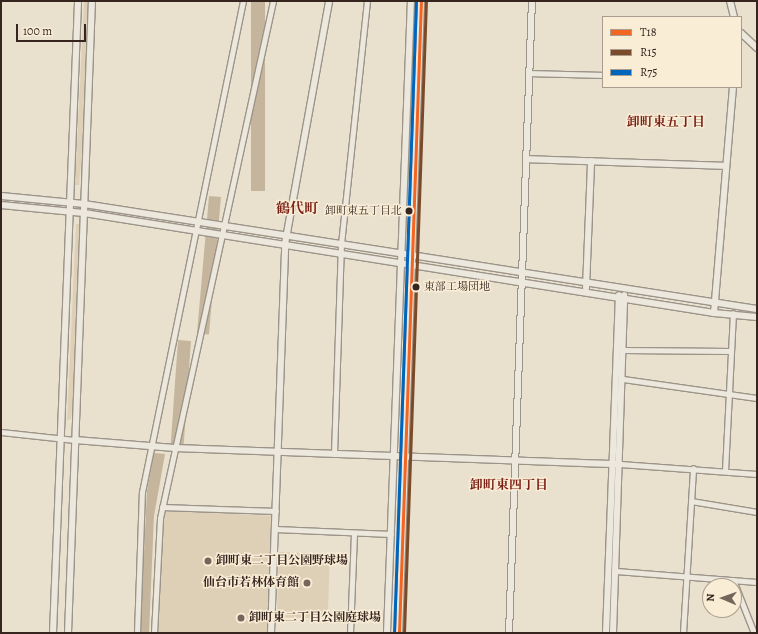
<!DOCTYPE html>
<meta charset="utf-8">
<style>
body{margin:0}
#map{position:relative;width:758px;height:634px;overflow:hidden;background:#e9e0cd;font-family:Alegreya,"Noto Serif JP",serif}
div>[style]{position:absolute}
.green>*{inset:0;background:#ded0b7;transform-origin:0 0}
.water>*{inset:0;background:#c5b59d;transform-origin:0 0}
.roads{filter:drop-shadow(1px 0 #9b9489) drop-shadow(-1px 0 #9b9489) drop-shadow(0 1px #9b9489) drop-shadow(0 -1px #9b9489)}
.minor>*{height:5px;margin:-2.5px;padding:0 2.5px;transform-origin:2.5px;border-radius:2.5px;background:#ede8de}
.tertiary>*{height:6px;margin:-3px;padding:0 3px;transform-origin:3px;border-radius:3px;background:#ede8de}
.bus-1>*{height:3px;margin:-1.5px;padding:0 1.5px;transform-origin:1.5px;border-radius:1.5px;background:#f26522}
.bus-2>*{height:3px;margin:-1.5px;padding:0 1.5px;transform-origin:1.5px;border-radius:1.5px;background:#7a4b2a}
.bus-3>*{height:3px;margin:-1.5px;padding:0 1.5px;transform-origin:1.5px;border-radius:1.5px;background:#0065bd}
.dots>*{width:11px;height:11px;translate:-50% -50%;box-sizing:border-box;border:2px solid #f9edd6;border-radius:50%}
span{translate:-50% -50%;white-space:nowrap;text-align:center;line-height:1.15;-webkit-text-stroke:3px #f9edd6;paint-order:stroke}
.bus-label{font-size:11px;color:#36251f}
.right{translate:-100% -50%;text-align:right}
.left{translate:0 -50%;text-align:left}
.poi-label{font-size:12px;color:#36251f;font-weight:700}
.neighbourhood-label{font-size:13px;color:#7a1f14;font-weight:700}
.quarter-label{font-size:14px;color:#7a1f14;font-weight:700}
.frame{position:absolute;inset:0;border:2px solid #36251f;pointer-events:none}
.legend{position:absolute;left:602px;top:16px;width:140px;height:72px;box-sizing:border-box;background:#f9edd6;border:1px solid #ab9d8d;margin:0;padding:5px 7px;list-style:none;font-size:12px;color:#36251f}
.legend li{display:flex;align-items:center;gap:8px;height:20px}
.legend b{width:20px;border:1px solid #ab9d8d}
.north{position:absolute;left:702px;top:578px;width:40px;height:40px;box-sizing:border-box;background:#f9edd6;border:1px solid #ab9d8d;border-radius:50%;rotate:272deg;font-size:11px;font-weight:700;line-height:16px;text-align:center;color:#36251f}
.north::after{content:'';display:block;margin:auto;width:14px;height:18px;background:#75665c;clip-path:polygon(50% 0,100% 100%,50% 72%,0 100%)}
.scale{position:absolute;left:16px;top:24px;width:70px;height:18px;box-sizing:border-box;border:2px solid #36251f;border-top:0;padding-left:5px;font-size:12px;line-height:14px;white-space:nowrap;color:#36251f;-webkit-text-stroke:3px #f9edd6;paint-order:stroke}
</style>
<div id="map">
<div class="green">
<div style="clip-path:polygon(84px 1px,88px 1px,84px 130px,79px 185px,75px 185px)"></div>
<div style="clip-path:polygon(76px 224px,81px 224px,75px 379px,71px 419px,67px 420px)"></div>
<div style="clip-path:polygon(170px 510px,272px 516px,268px 633px,156px 633px,162px 519px,164px 513px)"></div>
<div style="left:279px;top:552px;width:51px;height:65px;rotate:2deg"></div>
</div>
<div class="water">
<div style="left:251px;top:1px;width:14px;height:190px"></div>
<div style="left:209px;top:196px;width:12px;height:138px;rotate:5deg"></div>
<div style="left:178px;top:340px;width:13px;height:105px;rotate:4deg"></div>
<div style="clip-path:polygon(154px 453px,165px 454px,154px 516px,149px 633px,140px 633px,147px 491px)"></div>
</div>
<div class="roads">
<div class="minor">
<div style="left:529px;top:73px;width:74px;rotate:1.5deg"></div>
<div style="left:624px;top:350px;width:106px;rotate:0.5deg"></div>
<div style="left:623px;top:379px;width:135px;rotate:8.1deg"></div>
<div style="left:1px;top:432px;width:74px;rotate:6.2deg"></div>
<div style="left:334px;top:454px;width:210px;rotate:-88.1deg"></div>
<div style="left:341px;top:244px;width:244px;rotate:-83.9deg"></div>
<div style="left:620px;top:464px;width:137px;rotate:4.2deg"></div>
<div style="left:725px;top:471px;width:158px;rotate:-87.1deg"></div>
<div style="left:691px;top:501px;width:67px;rotate:9.5deg"></div>
<div style="left:162px;top:507px;width:114px;rotate:2deg"></div>
<div style="left:275px;top:529px;width:116px;rotate:2.5deg"></div>
<div style="left:616px;top:571px;width:141px;rotate:4.5deg"></div>
<div style="left:733px;top:580px;width:57px;rotate:68.4deg"></div>
<div style="left:137px;top:633px;width:141px;rotate:-88deg"></div>
<div style="left:142px;top:492px;width:501px;rotate:-78.38deg"></div>
<div style="left:154px;top:633px;width:115px;rotate:-87deg"></div>
<div style="left:160px;top:518px;width:529px;rotate:-77.67deg"></div>
<div style="left:350px;top:633px;width:100px;rotate:-87.7deg"></div>
<div style="left:683px;top:633px;width:165px;rotate:-86.5deg"></div>
</div>
<div class="tertiary">
<div style="left:730px;top:1px;width:16px;rotate:76deg"></div>
<div style="left:741px;top:33px;width:22px;rotate:43deg"></div>
<div style="left:526px;top:159px;width:200px;rotate:2deg"></div>
<div style="left:1px;top:196px;width:83px;rotate:5.5deg"></div>
<div style="left:84px;top:204px;width:681px;rotate:8.87deg"></div>
<div style="left:1px;top:205px;width:83px;rotate:5.5deg"></div>
<div style="left:84px;top:213px;width:638px;rotate:9.02deg"></div>
<div style="left:714px;top:313px;width:43px;rotate:5.3deg"></div>
<div style="left:586px;top:288px;width:127px;rotate:-87.7deg"></div>
<div style="left:714px;top:313px;width:227px;rotate:-85.2deg"></div>
<div style="left:75px;top:440px;width:100px;rotate:4.6deg"></div>
<div style="left:175px;top:448px;width:445px;rotate:2.1deg"></div>
<div style="left:53px;top:633px;width:632px;rotate:-87.73deg"></div>
<div style="left:68px;top:633px;width:632px;rotate:-87.83deg"></div>
<div style="left:271px;top:633px;width:389px;rotate:-87.9deg"></div>
<div style="left:285px;top:244px;width:247px;rotate:-79.7deg"></div>
<div style="left:387px;top:633px;width:632px;rotate:-87.83deg"></div>
<div style="left:399px;top:633px;width:632px;rotate:-88.01deg"></div>
<div style="left:509px;top:633px;width:632px;rotate:-87.92deg"></div>
<div style="left:606px;top:633px;width:338px;rotate:-87.8deg"></div>
<div style="left:613px;top:633px;width:338px;rotate:-88.1deg"></div>
</div>
</div>
<div class="bus-1">
<div style="left:399px;top:633px;width:632px;rotate:-88.01deg"></div>
</div>
<div class="bus-2">
<div style="left:404px;top:633px;width:632px;rotate:-88.01deg"></div>
</div>
<div class="bus-3">
<div style="left:394px;top:633px;width:632px;rotate:-88.01deg"></div>
</div>
<div class="dots">
<div style="left:409px;top:211px;background:#36251f"></div>
<div style="left:416px;top:287px;background:#36251f"></div>
<div style="left:208px;top:561px;background:#75665c"></div>
<div style="left:307px;top:583px;background:#75665c"></div>
<div style="left:241px;top:618px;background:#75665c"></div>
</div>
<div class="bus-label">
<span class="right" style="left:402px;top:211px">卸町東五丁目北</span>
<span class="left" style="left:424px;top:287px">東部工場団地</span>
</div>
<div class="poi-label">
<span class="left" style="left:216px;top:561px">卸町東二丁目公園野球場</span>
<span class="right" style="left:299px;top:583px">仙台市若林体育館</span>
<span class="left" style="left:249px;top:618px">卸町東二丁目公園庭球場</span>
</div>
<div class="neighbourhood-label">
<span style="left:666px;top:122px">卸町東五丁目</span>
<span style="left:509px;top:485px">卸町東四丁目</span>
</div>
<div class="quarter-label">
<span style="left:297px;top:209px">鶴代町</span>
</div>
<div class="frame"></div>
<ul class="legend">
<li><b style="height:5px;background:#f26522"></b>T18</li>
<li><b style="height:5px;background:#7a4b2a"></b>R15</li>
<li><b style="height:5px;background:#0065bd"></b>R75</li>
</ul>
<div class="north">N</div>
<div class="scale">100 m</div>
</div>
